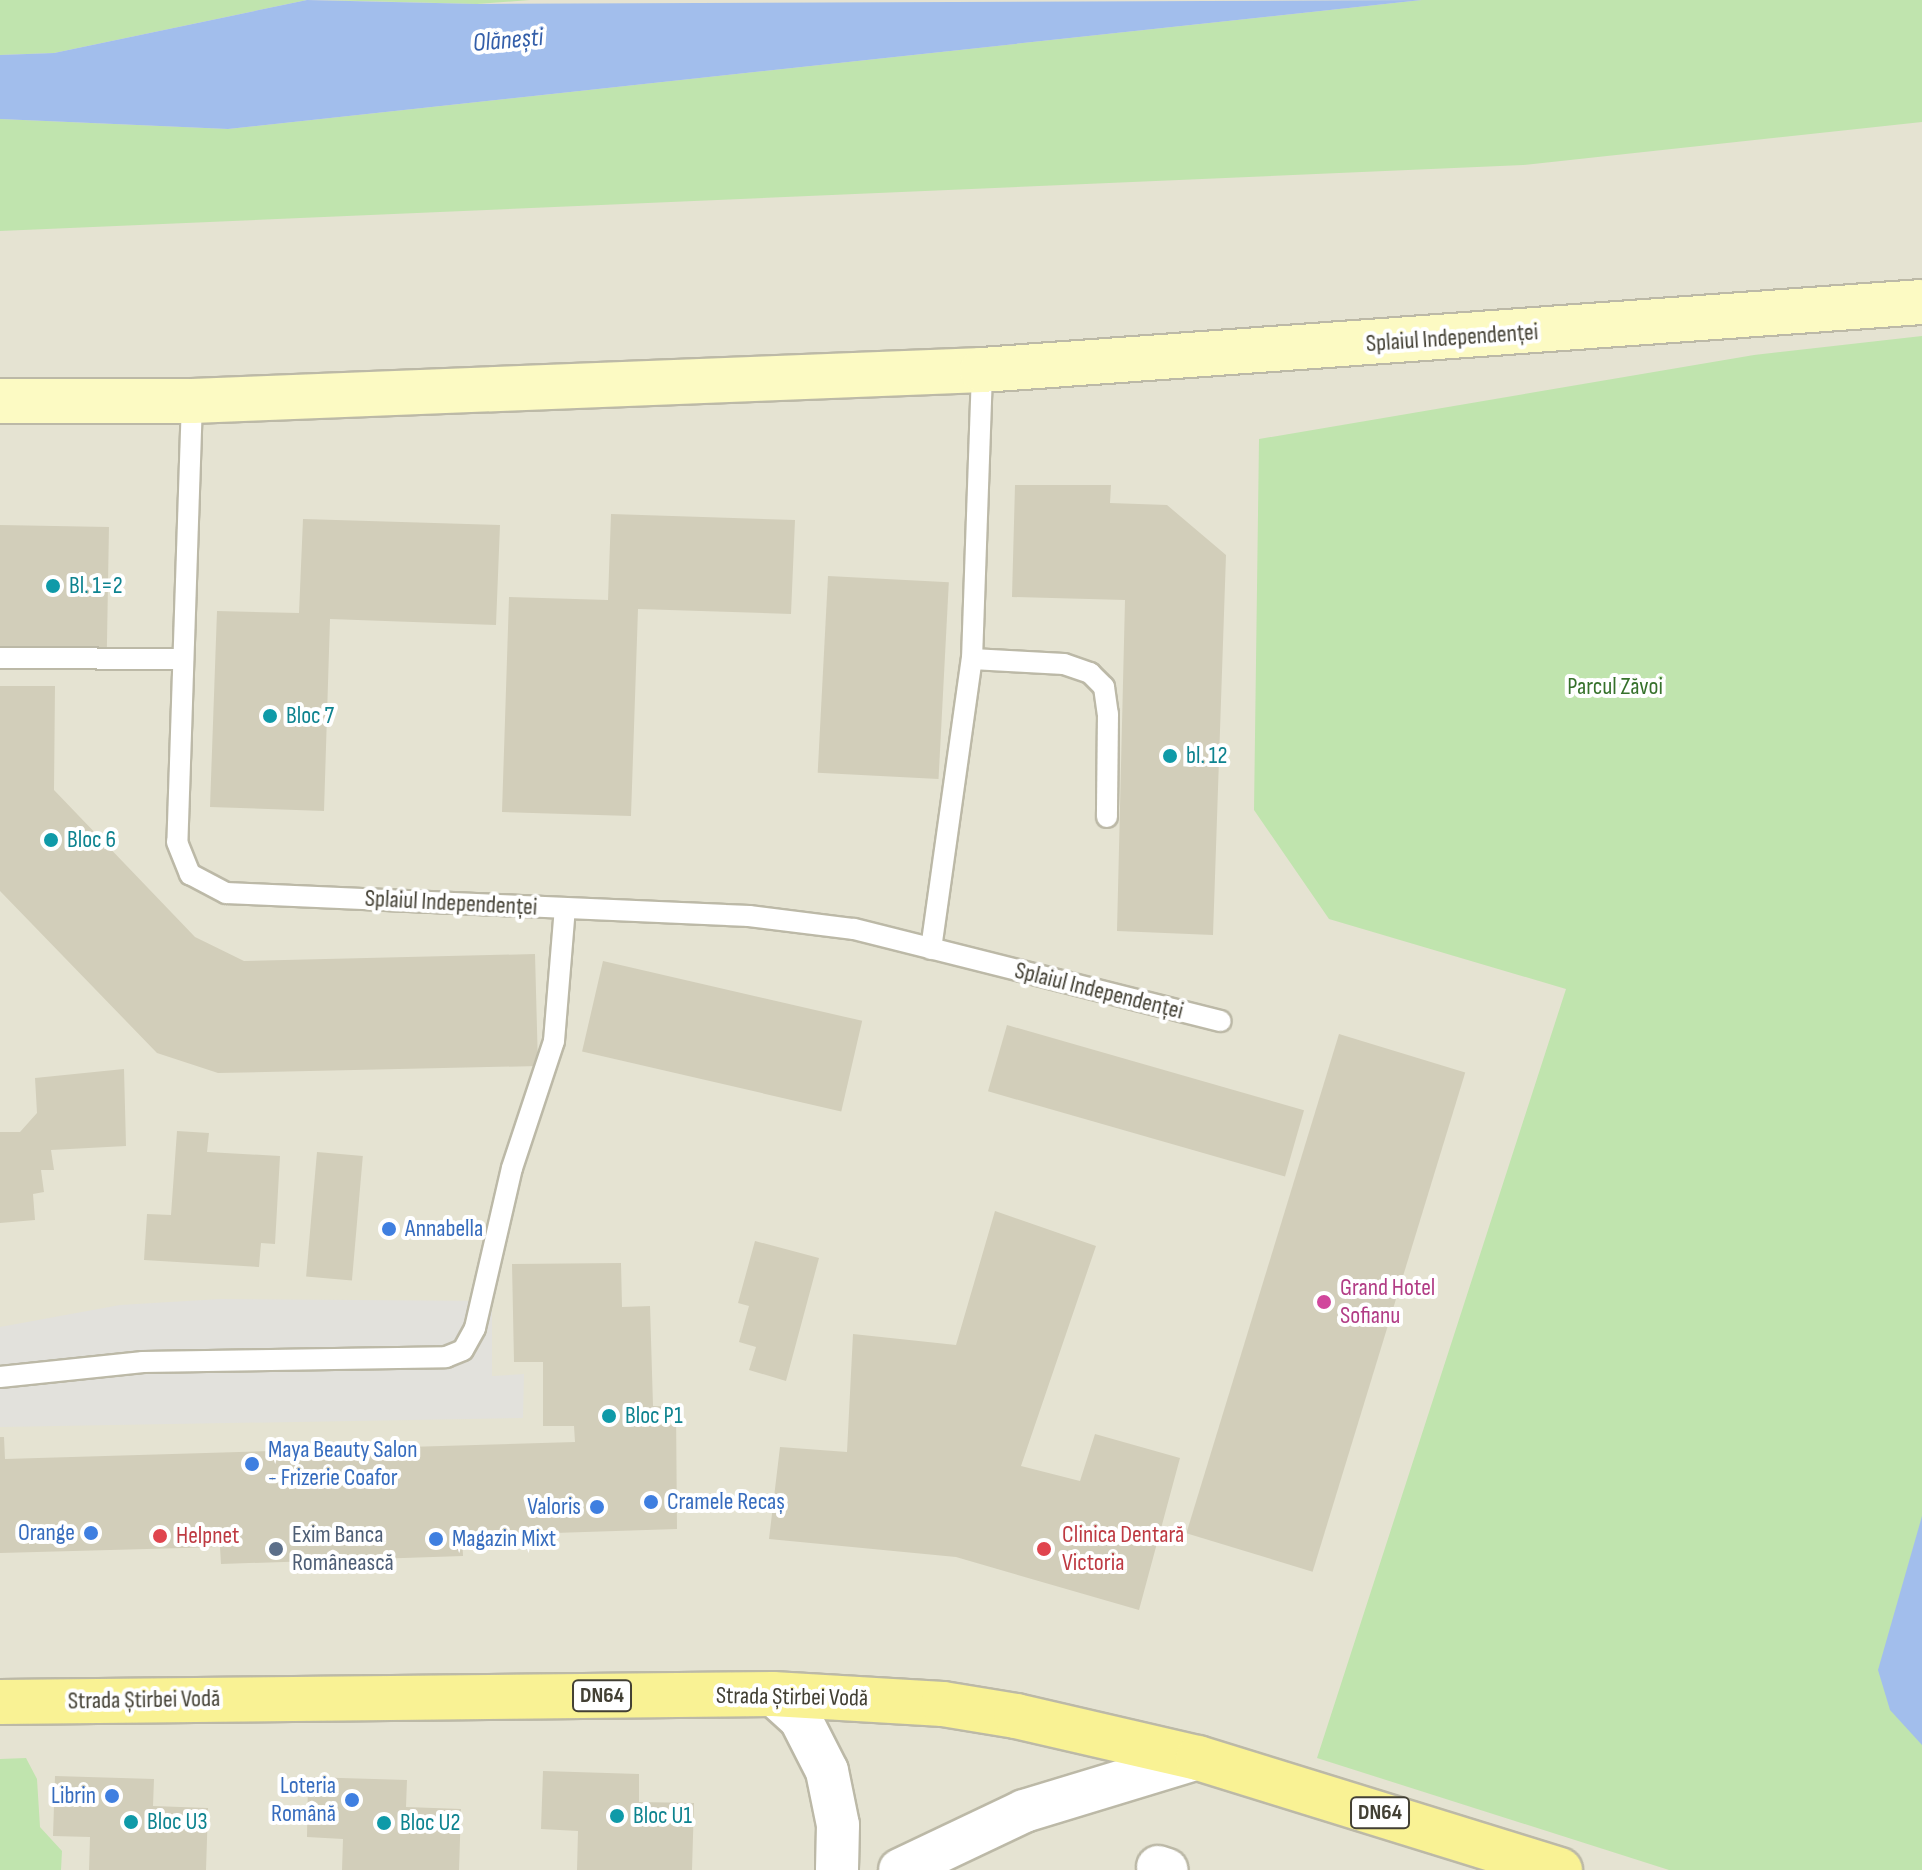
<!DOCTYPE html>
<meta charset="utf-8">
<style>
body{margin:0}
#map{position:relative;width:1922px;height:1870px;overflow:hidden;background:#f1f0e4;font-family:"Sofia Sans Condensed",sans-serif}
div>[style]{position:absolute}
.residential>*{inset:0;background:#e5e3d2;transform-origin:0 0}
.green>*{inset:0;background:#c0e4ae}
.parking>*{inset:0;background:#e2e1dc}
.water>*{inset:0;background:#a2beec}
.building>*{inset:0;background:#d2ceba;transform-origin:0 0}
.roads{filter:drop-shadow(2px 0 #bcb9a7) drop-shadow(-2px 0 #bcb9a7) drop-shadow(0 2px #bcb9a7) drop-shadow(0 -2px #bcb9a7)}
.lane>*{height:20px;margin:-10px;padding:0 10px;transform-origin:10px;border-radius:10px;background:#fff}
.street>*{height:42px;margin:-21px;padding:0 21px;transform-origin:21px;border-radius:21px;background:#fff}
.secondary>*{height:44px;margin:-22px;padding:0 22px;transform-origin:22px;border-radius:22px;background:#fcfac3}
.primary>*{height:44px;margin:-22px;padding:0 22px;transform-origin:22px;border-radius:22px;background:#f9f294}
.dots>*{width:22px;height:22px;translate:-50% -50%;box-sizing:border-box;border:4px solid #fff;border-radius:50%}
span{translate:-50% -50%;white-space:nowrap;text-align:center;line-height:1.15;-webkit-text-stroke:8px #fff;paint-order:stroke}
.shield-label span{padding:2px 6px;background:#fff;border:2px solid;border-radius:6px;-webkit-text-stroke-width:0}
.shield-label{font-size:22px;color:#434034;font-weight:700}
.street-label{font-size:24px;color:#434034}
.culture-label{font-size:24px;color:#0d838f}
.left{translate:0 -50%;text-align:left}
.park-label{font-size:24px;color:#36712b}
.shop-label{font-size:24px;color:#366cbe}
.right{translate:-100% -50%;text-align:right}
.hotel-label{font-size:24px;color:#b23c85}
.service-label{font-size:24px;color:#4e5e75}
.health-label{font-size:24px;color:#be3a42}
.water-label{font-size:26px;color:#335ea9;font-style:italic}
</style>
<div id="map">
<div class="residential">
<div style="left:0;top:0;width:1922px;height:1870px"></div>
</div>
<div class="green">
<div style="clip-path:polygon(0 0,307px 0,54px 53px,0 55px)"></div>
<div style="clip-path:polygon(320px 0,530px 0,477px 4px)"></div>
<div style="clip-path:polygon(1422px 0,1922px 0,1922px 122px,1523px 165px,0 231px,0 119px,228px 129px)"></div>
<div style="clip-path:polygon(1922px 336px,1922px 1870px,1669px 1870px,1317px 1758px,1566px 989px,1329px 919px,1254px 810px,1259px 439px,1754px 355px)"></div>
<div style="clip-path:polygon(26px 1758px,37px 1779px,40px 1827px,62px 1851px,61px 1870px,0 1870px,0 1759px)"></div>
</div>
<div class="parking">
<div style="clip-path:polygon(220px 1299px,492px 1301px,492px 1376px,524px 1374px,523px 1418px,0 1427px,0 1327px,120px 1305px)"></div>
</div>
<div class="water">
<div style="clip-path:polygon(307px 0,477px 4px,1422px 0,228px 129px,0 119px,0 55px,54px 53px)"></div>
<div style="clip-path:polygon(1922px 1516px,1922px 1745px,1890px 1710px,1878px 1670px)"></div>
</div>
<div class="building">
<div style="clip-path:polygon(1015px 485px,1111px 485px,1110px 503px,1167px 505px,1226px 555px,1213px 935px,1117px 931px,1125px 600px,1012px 597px)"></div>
<div style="clip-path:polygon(611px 514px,795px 520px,791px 614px,638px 609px,631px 816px,502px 812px,509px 597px,608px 600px)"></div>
<div style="clip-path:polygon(303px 519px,500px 525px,496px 625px,330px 619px,324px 811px,210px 807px,217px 611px,299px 613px)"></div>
<div style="left:0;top:525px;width:109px;height:121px;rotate:1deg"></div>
<div style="left:828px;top:576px;width:121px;height:197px;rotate:3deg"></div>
<div style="clip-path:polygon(0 686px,55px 686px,54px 790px,195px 937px,244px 961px,535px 954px,538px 1066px,218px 1073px,157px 1053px,0 891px)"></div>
<div style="left:603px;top:961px;width:266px;height:93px;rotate:13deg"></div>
<div style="left:1007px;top:1025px;width:309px;height:69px;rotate:16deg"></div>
<div style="left:1339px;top:1034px;width:132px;height:522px;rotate:17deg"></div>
<div style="clip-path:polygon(124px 1069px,126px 1146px,51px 1150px,54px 1170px,41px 1170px,44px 1192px,33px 1194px,35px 1220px,0 1223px,0 1132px,20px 1132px,37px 1113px,35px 1078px)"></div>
<div style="clip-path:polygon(177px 1131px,209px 1133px,207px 1152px,280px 1156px,275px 1244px,261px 1243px,259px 1267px,144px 1260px,147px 1214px,171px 1215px)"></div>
<div style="left:317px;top:1152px;width:46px;height:125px;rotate:5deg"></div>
<div style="clip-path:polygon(995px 1211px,1096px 1246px,1021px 1466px,1080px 1481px,1095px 1434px,1180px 1458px,1139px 1610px,956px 1557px,769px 1539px,780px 1447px,847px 1452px,853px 1334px,956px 1345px)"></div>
<div style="clip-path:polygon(755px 1241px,819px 1258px,786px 1381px,749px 1370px,756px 1347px,739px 1342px,749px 1306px,738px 1303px)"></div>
<div style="clip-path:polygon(621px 1263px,622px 1307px,650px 1306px,653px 1406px,676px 1407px,677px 1529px,462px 1536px,463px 1556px,221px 1564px,220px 1547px,0 1553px,0 1437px,4px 1437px,5px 1459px,575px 1442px,574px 1426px,543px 1426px,543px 1362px,514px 1362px,512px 1264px)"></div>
<div style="clip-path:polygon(543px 1771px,639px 1774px,639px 1802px,694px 1803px,692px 1870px,577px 1870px,578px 1831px,541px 1829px)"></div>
<div style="clip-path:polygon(55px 1776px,154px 1779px,153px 1806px,208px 1808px,206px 1870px,89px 1870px,90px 1837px,53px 1836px)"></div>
<div style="clip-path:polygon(308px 1777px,407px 1780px,406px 1807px,461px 1809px,459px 1870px,342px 1870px,343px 1839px,307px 1837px)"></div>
</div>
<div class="roads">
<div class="lane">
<div style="left:192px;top:401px;width:441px;rotate:91.9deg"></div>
<div style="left:177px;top:842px;width:35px;rotate:68deg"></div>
<div style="left:190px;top:874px;width:41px;rotate:27.8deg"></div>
<div style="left:226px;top:893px;width:524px;rotate:2.52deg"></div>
<div style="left:749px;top:916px;width:106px;rotate:7.1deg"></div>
<div style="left:854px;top:929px;width:378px;rotate:14.1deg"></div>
<div style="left:0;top:658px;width:183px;rotate:0.3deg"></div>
<div style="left:972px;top:659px;width:92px;rotate:3.1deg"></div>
<div style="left:1064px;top:664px;width:28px;rotate:19deg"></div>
<div style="left:1090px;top:673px;width:20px;rotate:45deg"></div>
<div style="left:1104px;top:687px;width:27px;rotate:82deg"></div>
<div style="left:1108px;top:714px;width:103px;rotate:90.6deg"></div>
<div style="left:931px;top:949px;width:293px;rotate:-82deg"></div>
<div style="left:972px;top:659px;width:289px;rotate:-88deg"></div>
<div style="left:0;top:1377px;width:144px;rotate:-6deg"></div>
<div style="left:143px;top:1362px;width:303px;rotate:-0.9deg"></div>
<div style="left:446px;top:1357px;width:18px;rotate:-22deg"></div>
<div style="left:463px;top:1350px;width:25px;rotate:-61deg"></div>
<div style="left:475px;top:1328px;width:164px;rotate:-77deg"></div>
<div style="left:512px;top:1168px;width:134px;rotate:-71.7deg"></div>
<div style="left:554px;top:1041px;width:133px;rotate:-85.3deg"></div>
</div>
<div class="street">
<div style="left:773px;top:1694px;width:36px;rotate:42deg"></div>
<div style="left:800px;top:1718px;width:59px;rotate:63deg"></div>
<div style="left:827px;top:1771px;width:55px;rotate:78.5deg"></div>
<div style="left:838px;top:1825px;width:45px;rotate:91.3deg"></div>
<div style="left:1158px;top:1867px;width:9px;rotate:18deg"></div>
<div style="left:900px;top:1870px;width:137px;rotate:-25.4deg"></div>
<div style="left:1024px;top:1811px;width:182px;rotate:-16.9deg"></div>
</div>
<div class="secondary">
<div style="left:0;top:401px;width:192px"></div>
<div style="left:192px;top:401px;width:791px;rotate:-2.25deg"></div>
<div style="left:982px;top:370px;width:942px;rotate:-4.14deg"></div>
</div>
<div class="primary">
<div style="left:0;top:1702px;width:773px;rotate:-0.59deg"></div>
<div style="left:773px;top:1694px;width:170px;rotate:3.4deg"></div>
<div style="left:943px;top:1704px;width:74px;rotate:9.3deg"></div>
<div style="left:1016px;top:1716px;width:187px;rotate:13deg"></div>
<div style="left:1198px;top:1758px;width:379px;rotate:17.2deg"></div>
</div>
</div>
<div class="dots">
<div style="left:53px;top:586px;background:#0f9aa8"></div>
<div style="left:270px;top:716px;background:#0f9aa8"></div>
<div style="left:1170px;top:756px;background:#0f9aa8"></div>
<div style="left:51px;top:840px;background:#0f9aa8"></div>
<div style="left:389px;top:1229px;background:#3f7fe0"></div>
<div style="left:1324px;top:1302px;background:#d1479c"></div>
<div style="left:609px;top:1416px;background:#0f9aa8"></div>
<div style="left:252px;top:1464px;background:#3f7fe0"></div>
<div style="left:651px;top:1502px;background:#3f7fe0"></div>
<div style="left:597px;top:1507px;background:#3f7fe0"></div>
<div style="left:91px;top:1533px;background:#3f7fe0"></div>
<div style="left:160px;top:1536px;background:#e0444e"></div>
<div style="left:436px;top:1539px;background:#3f7fe0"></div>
<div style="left:276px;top:1549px;background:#5c6f8a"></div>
<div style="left:1044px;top:1549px;background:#e0444e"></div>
<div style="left:112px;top:1796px;background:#3f7fe0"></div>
<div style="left:352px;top:1800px;background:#3f7fe0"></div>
<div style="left:617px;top:1816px;background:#0f9aa8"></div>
<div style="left:131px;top:1822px;background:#0f9aa8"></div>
<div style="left:384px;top:1823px;background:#0f9aa8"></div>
</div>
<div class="shield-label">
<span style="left:602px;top:1696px">DN64</span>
<span style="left:1380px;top:1813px">DN64</span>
</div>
<div class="street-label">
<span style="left:1452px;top:338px;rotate:-4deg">Splaiul Independenței</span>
<span style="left:451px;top:903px;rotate:3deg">Splaiul Independenței</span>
<span style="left:1099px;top:991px;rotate:14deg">Splaiul Independenței</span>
<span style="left:792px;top:1697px;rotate:1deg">Strada Știrbei Vodă</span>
<span style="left:144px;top:1700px;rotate:-1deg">Strada Știrbei Vodă</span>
</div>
<div class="culture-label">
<span class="left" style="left:69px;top:586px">Bl. 1=2</span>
<span class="left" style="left:286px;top:716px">Bloc 7</span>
<span class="left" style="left:1186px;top:756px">bl. 12</span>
<span class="left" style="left:67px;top:840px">Bloc 6</span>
<span class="left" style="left:625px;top:1416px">Bloc P1</span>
<span class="left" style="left:633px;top:1816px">Bloc U1</span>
<span class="left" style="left:147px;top:1822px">Bloc U3</span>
<span class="left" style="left:400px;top:1823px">Bloc U2</span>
</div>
<div class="park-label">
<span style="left:1615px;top:687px">Parcul Zăvoi</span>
</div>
<div class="shop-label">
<span class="left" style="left:405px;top:1229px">Annabella</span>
<span class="left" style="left:268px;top:1464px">Maya Beauty Salon<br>- Frizerie Coafor</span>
<span class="left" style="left:667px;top:1502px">Cramele Recaș</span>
<span class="right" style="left:581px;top:1507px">Valoris</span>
<span class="right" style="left:75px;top:1533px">Orange</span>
<span class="left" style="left:452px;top:1539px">Magazin Mixt</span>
<span class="right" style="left:336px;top:1800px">Loteria<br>Română</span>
<span class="right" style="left:96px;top:1796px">Librin</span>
</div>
<div class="hotel-label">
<span class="left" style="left:1340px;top:1302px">Grand Hotel<br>Sofianu</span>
</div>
<div class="service-label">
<span class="left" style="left:292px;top:1549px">Exim Banca<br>Românească</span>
</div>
<div class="health-label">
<span class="left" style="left:1062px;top:1549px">Clinica Dentară<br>Victoria</span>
<span class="left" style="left:176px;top:1536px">Helpnet</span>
</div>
<div class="water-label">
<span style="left:508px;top:41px;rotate:-5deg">Olănești</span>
</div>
</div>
